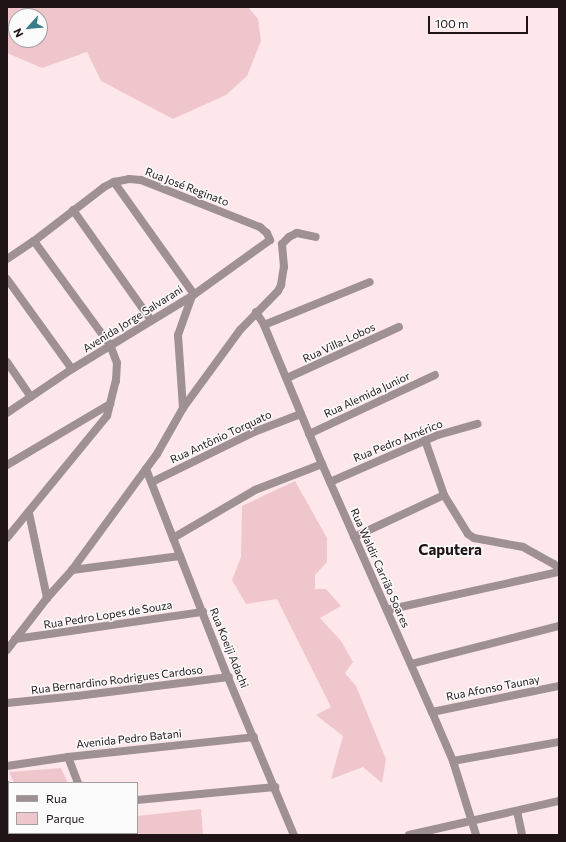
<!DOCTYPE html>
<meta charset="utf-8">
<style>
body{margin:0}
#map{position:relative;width:566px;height:842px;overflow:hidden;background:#fee7eb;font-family:Commissioner,sans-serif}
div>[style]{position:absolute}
.green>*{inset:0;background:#f0c6cd}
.street>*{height:8px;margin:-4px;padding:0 4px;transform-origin:4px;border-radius:4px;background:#9f9093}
span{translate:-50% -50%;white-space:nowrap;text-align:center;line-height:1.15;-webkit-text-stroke:3px #fbfbfb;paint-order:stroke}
.street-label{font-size:11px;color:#201417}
.district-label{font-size:15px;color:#201417;font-weight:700}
.frame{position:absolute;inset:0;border:8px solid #201417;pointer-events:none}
.legend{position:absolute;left:8px;top:782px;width:130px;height:52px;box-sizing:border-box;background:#fbfbfb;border:1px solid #a39fa0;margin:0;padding:5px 7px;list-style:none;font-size:12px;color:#201417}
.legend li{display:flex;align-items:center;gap:8px;height:20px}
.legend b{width:20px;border:1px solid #a39fa0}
.north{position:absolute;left:8px;top:8px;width:40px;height:40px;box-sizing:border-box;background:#fbfbfb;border:1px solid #a39fa0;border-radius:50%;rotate:243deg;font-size:11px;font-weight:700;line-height:16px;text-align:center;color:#201417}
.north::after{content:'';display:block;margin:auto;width:14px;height:18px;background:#397c8c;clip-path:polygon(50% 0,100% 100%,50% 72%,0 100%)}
.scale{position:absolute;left:428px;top:16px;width:100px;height:18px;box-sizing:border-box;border:2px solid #201417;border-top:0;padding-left:5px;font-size:12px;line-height:14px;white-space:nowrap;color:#201417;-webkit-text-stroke:3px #fbfbfb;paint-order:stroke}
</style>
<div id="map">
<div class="green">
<div style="clip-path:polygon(evenodd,7px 7px,248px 7px,258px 19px,261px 41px,247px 76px,226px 95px,173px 119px,101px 81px,87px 52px,42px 68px,7px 53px,7px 7px,16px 16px,40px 16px,40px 40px,16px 40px,16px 16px)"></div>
<div style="clip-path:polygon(295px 481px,327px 538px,327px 562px,315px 575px,315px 589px,326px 589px,341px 606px,320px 618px,341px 641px,353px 662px,345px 673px,356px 686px,386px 759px,382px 783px,363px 767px,331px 779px,343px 736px,316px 715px,331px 707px,277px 599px,246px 604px,232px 580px,241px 557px,242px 506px)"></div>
<div style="clip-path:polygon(61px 768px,68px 783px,14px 783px,9px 772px)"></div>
<div style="clip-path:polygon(201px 809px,203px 835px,41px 835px,40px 833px,137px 833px,137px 816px)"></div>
</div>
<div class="street">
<div style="left:114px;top:182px;width:138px;rotate:54.5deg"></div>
<div style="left:73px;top:210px;width:135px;rotate:54.7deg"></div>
<div style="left:7px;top:259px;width:32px;rotate:-34deg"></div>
<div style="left:34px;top:241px;width:88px;rotate:-37.6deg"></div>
<div style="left:104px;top:187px;width:11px;rotate:-27deg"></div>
<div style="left:114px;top:182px;width:15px;rotate:-11deg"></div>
<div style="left:129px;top:179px;width:12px;rotate:5deg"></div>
<div style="left:141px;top:180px;width:128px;rotate:21.6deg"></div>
<div style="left:260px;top:227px;width:9px;rotate:41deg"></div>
<div style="left:267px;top:233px;width:8px;rotate:67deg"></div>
<div style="left:7px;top:279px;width:111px;rotate:54.2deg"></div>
<div style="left:256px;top:312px;width:15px;rotate:58deg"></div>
<div style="left:264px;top:325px;width:151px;rotate:67.4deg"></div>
<div style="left:322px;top:464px;width:271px;rotate:66.1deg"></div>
<div style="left:432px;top:712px;width:53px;rotate:66.8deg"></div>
<div style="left:453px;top:761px;width:77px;rotate:72.7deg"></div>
<div style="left:264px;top:325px;width:114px;rotate:-22.1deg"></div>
<div style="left:7px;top:362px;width:42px;rotate:55.6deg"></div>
<div style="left:287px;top:378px;width:123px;rotate:-24.5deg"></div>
<div style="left:183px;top:408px;width:73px;rotate:-93.9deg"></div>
<div style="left:178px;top:335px;width:41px;rotate:-70.3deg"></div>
<div style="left:7px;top:413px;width:78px;rotate:-34.1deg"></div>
<div style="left:72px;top:369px;width:140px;rotate:-31.3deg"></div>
<div style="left:192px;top:296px;width:96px;rotate:-35.7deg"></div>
<div style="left:309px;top:434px;width:139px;rotate:-25.1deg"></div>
<div style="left:425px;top:440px;width:58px;rotate:70.9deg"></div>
<div style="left:444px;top:495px;width:46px;rotate:58.4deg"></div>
<div style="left:468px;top:534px;width:7px;rotate:34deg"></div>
<div style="left:474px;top:538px;width:50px;rotate:10.4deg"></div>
<div style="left:523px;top:547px;width:35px;rotate:29deg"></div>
<div style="left:554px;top:564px;width:7px;rotate:45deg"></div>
<div style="left:7px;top:465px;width:120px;rotate:-30.6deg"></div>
<div style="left:146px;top:469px;width:214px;rotate:68.6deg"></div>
<div style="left:224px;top:668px;width:181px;rotate:67.3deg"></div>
<div style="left:152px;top:482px;width:114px;rotate:-26.1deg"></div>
<div style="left:254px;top:432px;width:50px;rotate:-21deg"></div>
<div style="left:330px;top:482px;width:118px;rotate:-23.5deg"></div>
<div style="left:438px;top:435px;width:41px;rotate:-15.8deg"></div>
<div style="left:29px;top:513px;width:87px;rotate:78deg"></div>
<div style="left:354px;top:537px;width:99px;rotate:-25deg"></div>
<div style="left:7px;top:538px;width:158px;rotate:-50.7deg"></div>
<div style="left:107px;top:416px;width:36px;rotate:-76deg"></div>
<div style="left:116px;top:381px;width:18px;rotate:-87deg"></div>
<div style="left:117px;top:363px;width:19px;rotate:-111deg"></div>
<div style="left:110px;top:345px;width:129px;rotate:-126.2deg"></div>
<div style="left:173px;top:538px;width:95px;rotate:-30.3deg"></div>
<div style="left:255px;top:490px;width:72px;rotate:-21.2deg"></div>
<div style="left:72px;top:570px;width:109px;rotate:-7.4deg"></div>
<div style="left:387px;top:610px;width:176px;rotate:-12.5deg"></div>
<div style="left:15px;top:639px;width:190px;rotate:-8.2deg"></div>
<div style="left:7px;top:650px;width:66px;rotate:-52.4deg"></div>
<div style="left:47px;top:598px;width:38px;rotate:-48deg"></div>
<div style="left:72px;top:570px;width:144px;rotate:-53.8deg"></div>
<div style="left:157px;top:454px;width:53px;rotate:-60.5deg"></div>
<div style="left:183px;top:408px;width:97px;rotate:-53.8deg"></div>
<div style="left:240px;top:330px;width:54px;rotate:-45.7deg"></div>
<div style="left:278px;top:291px;width:7px;rotate:-63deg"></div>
<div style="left:281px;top:285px;width:18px;rotate:-81deg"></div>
<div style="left:284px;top:267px;width:23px;rotate:-95deg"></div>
<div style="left:282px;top:244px;width:10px;rotate:-45deg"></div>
<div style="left:289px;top:237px;width:9px;rotate:-27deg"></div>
<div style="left:297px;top:233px;width:19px;rotate:12deg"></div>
<div style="left:411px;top:664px;width:153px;rotate:-14.4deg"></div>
<div style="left:7px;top:703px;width:70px;rotate:-5.7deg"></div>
<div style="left:77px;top:696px;width:153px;rotate:-7.1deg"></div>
<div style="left:432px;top:712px;width:130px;rotate:-11.6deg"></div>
<div style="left:68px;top:757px;width:28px;rotate:69deg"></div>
<div style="left:453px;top:761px;width:108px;rotate:-10.2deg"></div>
<div style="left:7px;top:766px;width:62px;rotate:-8.4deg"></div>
<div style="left:68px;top:757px;width:187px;rotate:-6.1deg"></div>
<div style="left:7px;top:785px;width:4px;rotate:56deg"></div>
<div style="left:137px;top:800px;width:139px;rotate:-5.4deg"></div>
<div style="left:517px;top:811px;width:25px;rotate:78deg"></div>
<div style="left:33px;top:833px;width:2px;rotate:63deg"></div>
<div style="left:409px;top:835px;width:154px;rotate:-12.8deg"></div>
</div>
<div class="street-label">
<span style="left:187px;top:187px;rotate:21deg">Rua José Reginato</span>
<span style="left:133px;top:319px;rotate:-32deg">Avenida Jorge Salvarani</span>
<span style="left:339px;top:343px;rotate:-25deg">Rua Villa-Lobos</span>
<span style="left:367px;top:395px;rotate:-25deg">Rua Alemida Junior</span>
<span style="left:221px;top:437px;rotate:-25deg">Rua Antônio Torquato</span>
<span style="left:398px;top:441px;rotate:-22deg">Rua Pedro Américo</span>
<span style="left:380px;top:568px;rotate:66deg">Rua Waldir Carrião Soares</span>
<span style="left:108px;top:615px;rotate:-9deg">Rua Pedro Lopes de Souza</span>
<span style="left:229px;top:648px;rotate:68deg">Rua Koeiji Adachi</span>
<span style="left:117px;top:680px;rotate:-7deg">Rua Bernardino Rodrigues Cardoso</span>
<span style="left:493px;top:688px;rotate:-11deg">Rua Afonso Taunay</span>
<span style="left:129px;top:739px;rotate:-6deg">Avenida Pedro Batani</span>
</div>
<div class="district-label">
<span style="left:450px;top:550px">Caputera</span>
</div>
<div class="frame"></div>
<ul class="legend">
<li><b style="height:5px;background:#9f9093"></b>Rua</li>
<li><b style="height:11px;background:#f0c6cd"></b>Parque</li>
</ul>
<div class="north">N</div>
<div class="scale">100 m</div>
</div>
